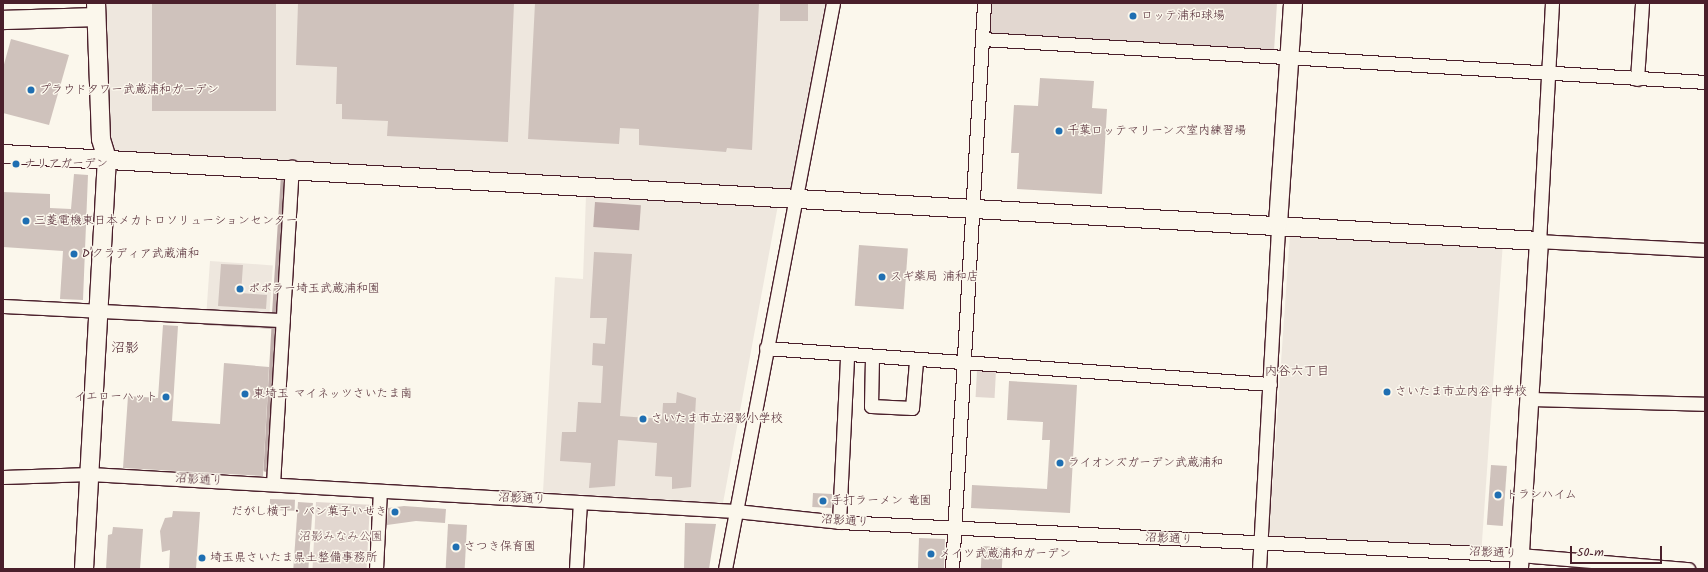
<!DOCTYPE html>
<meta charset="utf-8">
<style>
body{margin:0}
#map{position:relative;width:1708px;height:572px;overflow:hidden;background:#fbf7ec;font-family:Kalam,"Klee One",sans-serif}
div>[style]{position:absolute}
.built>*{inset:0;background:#eee7de;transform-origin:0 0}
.green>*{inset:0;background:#e2d7d0;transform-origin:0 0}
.water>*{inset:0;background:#bfadaa;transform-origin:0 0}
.stream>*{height:3.5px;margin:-1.75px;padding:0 1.75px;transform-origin:1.75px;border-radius:1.75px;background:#bfadaa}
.building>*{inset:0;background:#cfc2bc;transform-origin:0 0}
.roads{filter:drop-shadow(1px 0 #4a1f2b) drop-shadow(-1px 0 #4a1f2b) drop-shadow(0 1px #4a1f2b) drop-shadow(0 -1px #4a1f2b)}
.street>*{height:13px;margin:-6.5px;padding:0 6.5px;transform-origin:6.5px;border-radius:6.5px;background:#fbf7ec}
.secondary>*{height:18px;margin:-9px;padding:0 9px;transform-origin:9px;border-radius:9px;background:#fbf7ec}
.dots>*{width:11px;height:11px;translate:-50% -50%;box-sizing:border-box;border:2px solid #fbf7ec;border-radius:50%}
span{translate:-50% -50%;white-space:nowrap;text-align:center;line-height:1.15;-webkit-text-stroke:3px #fbf7ec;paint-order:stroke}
.poi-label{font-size:12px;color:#4a1f2b}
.left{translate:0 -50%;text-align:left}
.right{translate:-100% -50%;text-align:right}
.street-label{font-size:12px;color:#4a1f2b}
.park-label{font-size:12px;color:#704d54}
.neighbourhood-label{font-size:13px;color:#4a1f2b}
.quarter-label{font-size:14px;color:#4a1f2b}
.frame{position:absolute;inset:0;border:4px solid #4a1f2b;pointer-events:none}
.scale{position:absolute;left:1570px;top:546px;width:92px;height:18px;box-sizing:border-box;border:2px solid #4a1f2b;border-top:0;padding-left:5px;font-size:12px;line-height:14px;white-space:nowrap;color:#4a1f2b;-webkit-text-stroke:3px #fbf7ec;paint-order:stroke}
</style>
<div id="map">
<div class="built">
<div style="clip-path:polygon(96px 3px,833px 3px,795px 196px,107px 159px)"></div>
<div style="clip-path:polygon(586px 195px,778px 205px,723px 503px,543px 492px,555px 277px,583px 279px)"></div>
<div style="left:1290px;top:234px;width:213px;height:303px;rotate:4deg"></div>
<div style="left:210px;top:261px;width:63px;height:51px;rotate:4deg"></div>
</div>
<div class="green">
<div style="clip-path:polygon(990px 3px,1277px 3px,1274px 51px,991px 33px)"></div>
<div style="left:977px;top:370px;width:19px;height:27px;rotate:3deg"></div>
<div style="left:316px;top:502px;width:54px;height:67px;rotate:3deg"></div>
</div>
<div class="water">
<div style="left:595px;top:202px;width:46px;height:25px;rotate:4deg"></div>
</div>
<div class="stream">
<div style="left:274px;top:314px;width:138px;rotate:-86.3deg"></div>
<div style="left:205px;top:323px;width:69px;rotate:3.3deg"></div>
<div style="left:274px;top:327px;width:143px;rotate:93.2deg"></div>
</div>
<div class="building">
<div style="left:152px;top:3px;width:124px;height:108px"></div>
<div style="clip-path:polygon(298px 3px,514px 3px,508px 142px,387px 136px,388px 121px,342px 119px,342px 104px,336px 104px,337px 67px,296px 65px)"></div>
<div style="clip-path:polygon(535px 3px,759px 3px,752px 150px,727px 148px,726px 152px,639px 145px,639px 129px,620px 128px,619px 144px,528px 139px)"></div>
<div style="left:780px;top:3px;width:28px;height:18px"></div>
<div style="clip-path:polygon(11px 39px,69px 55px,49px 125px,3px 113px,3px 68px)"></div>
<div style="clip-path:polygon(1040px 78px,1094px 81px,1092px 108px,1107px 109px,1102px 194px,1017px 189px,1019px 153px,1011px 153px,1014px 105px,1038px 106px)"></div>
<div style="clip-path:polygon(74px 174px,88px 175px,83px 300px,60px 299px,63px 251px,3px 247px,3px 192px,50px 194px,50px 208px,71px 209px)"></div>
<div style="left:859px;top:245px;width:49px;height:61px;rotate:4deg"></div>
<div style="clip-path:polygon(594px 252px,632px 254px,620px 416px,662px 419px,663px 403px,676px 403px,677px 392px,696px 398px,691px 487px,672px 489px,672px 477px,655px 476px,657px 443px,618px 440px,615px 486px,589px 488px,591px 463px,560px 461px,562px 432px,576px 432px,578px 402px,601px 403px,603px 366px,592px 365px,593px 343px,605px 344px,607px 318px,590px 318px)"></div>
<div style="clip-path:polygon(221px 264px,243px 265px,241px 293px,267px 295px,266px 309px,218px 306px)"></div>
<div style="clip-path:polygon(163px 325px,178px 326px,172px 421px,220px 424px,224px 363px,269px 367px,263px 476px,123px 468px,128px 396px,158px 398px)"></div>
<div style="clip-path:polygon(1009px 381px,1077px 385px,1070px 513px,971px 508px,972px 485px,1047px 489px,1050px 440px,1042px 440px,1043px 422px,1007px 420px)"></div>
<div style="left:1491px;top:465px;width:16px;height:60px;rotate:4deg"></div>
<div style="left:813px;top:493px;width:19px;height:14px;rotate:3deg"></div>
<div style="left:270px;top:499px;width:25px;height:11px;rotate:2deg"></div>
<div style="left:298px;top:502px;width:15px;height:67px;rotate:4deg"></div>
<div style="clip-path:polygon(404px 506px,446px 509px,445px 523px,416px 521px,387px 525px,388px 508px)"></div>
<div style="clip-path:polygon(173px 511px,200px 512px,196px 569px,169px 569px,170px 550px,162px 552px,160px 531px,165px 518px,172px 517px)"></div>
<div style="clip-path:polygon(685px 523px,716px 524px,709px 569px,684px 569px)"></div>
<div style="left:448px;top:524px;width:19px;height:45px;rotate:3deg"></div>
<div style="clip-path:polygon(113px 527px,143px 529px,140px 569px,106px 569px,108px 535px,112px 534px)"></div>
<div style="left:919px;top:538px;width:26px;height:31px;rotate:2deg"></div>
<div style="left:982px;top:546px;width:21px;height:23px;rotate:3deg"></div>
</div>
<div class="roads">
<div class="street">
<div style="left:1552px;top:3px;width:238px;rotate:93.1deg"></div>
<div style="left:1539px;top:241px;width:166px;rotate:3.1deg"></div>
<div style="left:982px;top:39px;width:724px;rotate:3.4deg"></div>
<div style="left:1637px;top:79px;width:76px;rotate:-86.2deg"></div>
<div style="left:3px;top:306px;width:280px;rotate:2.9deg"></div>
<div style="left:766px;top:348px;width:505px;rotate:4.09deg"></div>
<div style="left:872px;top:358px;width:48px;rotate:91.2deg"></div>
<div style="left:871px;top:406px;width:41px;rotate:2.8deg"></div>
<div style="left:912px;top:408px;width:47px;rotate:-85.1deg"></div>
<div style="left:1529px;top:399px;width:176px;rotate:1.6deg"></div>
<div style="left:3px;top:477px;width:87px;rotate:-2deg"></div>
<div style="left:90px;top:474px;width:646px;rotate:3.28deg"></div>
<div style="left:735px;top:511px;width:105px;rotate:6deg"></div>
<div style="left:839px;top:522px;width:682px;rotate:2.77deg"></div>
<div style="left:1520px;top:555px;width:169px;rotate:4.8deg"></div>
<div style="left:273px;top:484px;width:318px;rotate:-86.6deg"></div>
<div style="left:839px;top:522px;width:165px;rotate:-87.2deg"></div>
<div style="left:376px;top:569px;width:78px;rotate:-87.1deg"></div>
<div style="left:576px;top:569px;width:67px;rotate:-86.6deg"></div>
<div style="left:725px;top:569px;width:576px;rotate:-79.2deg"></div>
<div style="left:952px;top:569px;width:567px;rotate:-86.76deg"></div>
<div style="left:1259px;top:569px;width:346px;rotate:-86.8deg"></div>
</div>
<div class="secondary">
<div style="left:3px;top:20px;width:93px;rotate:-1.8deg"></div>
<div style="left:3px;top:154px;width:1538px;rotate:3.24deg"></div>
<div style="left:1539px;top:241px;width:329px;rotate:93.5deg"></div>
<div style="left:1278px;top:224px;width:222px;rotate:-86.1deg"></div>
<div style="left:84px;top:569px;width:411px;rotate:-86.8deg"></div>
<div style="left:107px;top:159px;width:21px;rotate:-107deg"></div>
<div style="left:101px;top:139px;width:136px;rotate:-92.1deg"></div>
</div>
</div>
<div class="dots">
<div style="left:1133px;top:16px;background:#1f6fb2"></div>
<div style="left:31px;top:90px;background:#1f6fb2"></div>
<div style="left:1059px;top:131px;background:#1f6fb2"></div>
<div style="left:16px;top:164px;background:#1f6fb2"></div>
<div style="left:26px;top:221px;background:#1f6fb2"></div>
<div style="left:74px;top:254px;background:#1f6fb2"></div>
<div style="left:882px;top:277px;background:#1f6fb2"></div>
<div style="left:240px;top:289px;background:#1f6fb2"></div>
<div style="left:1387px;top:392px;background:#1f6fb2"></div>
<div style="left:245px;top:394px;background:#1f6fb2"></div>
<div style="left:166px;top:397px;background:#1f6fb2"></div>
<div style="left:643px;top:419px;background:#1f6fb2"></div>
<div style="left:1060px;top:463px;background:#1f6fb2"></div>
<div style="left:1498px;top:495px;background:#1f6fb2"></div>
<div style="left:823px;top:501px;background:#1f6fb2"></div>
<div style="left:395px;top:512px;background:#1f6fb2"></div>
<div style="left:456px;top:547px;background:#1f6fb2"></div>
<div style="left:931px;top:554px;background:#1f6fb2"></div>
<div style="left:202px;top:558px;background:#1f6fb2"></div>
</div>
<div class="poi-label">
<span class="left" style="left:1141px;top:16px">ロッテ浦和球場</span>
<span class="left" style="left:39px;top:90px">プラウドタワー武蔵浦和ガーデン</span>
<span class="left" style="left:1067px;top:131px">千葉ロッテマリーンズ室内練習場</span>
<span class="left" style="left:24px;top:164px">ナリアガーデン</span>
<span class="left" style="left:34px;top:221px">三菱電機東日本メカトロソリューションセンター</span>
<span class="left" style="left:82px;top:254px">D'クラディア武蔵浦和</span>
<span class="left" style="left:890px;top:277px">スギ薬局 浦和店</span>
<span class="left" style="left:248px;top:289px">ポポラー埼玉武蔵浦和園</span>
<span class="left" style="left:1395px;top:392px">さいたま市立内谷中学校</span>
<span class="left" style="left:253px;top:394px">東埼玉 マイネッツさいたま南</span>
<span class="right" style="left:158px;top:397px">イエローハット</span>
<span class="left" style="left:651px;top:419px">さいたま市立沼影小学校</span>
<span class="left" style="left:1068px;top:463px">ライオンズガーデン武蔵浦和</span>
<span class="left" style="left:1506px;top:495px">トランハイム</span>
<span class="left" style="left:831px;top:501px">手打ラーメン 竜園</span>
<span class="right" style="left:387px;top:512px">だがし横丁・パン菓子いせき</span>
<span class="left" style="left:464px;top:547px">さつき保育園</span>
<span class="left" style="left:939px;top:554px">メイツ武蔵浦和ガーデン</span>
<span class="left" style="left:210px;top:558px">埼玉県さいたま県土整備事務所</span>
</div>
<div class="street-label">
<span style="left:199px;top:480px;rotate:3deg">沼影通り</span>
<span style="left:522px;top:499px;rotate:3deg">沼影通り</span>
<span style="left:845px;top:521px;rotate:4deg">沼影通り</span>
<span style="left:1169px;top:539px;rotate:3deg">沼影通り</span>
<span style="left:1493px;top:553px;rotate:3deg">沼影通り</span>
</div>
<div class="park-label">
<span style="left:341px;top:537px">沼影みなみ公園</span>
</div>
<div class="neighbourhood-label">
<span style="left:1297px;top:372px">内谷六丁目</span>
</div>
<div class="quarter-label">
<span style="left:125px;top:348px">沼影</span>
</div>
<div class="frame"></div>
<div class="scale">50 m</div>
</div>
